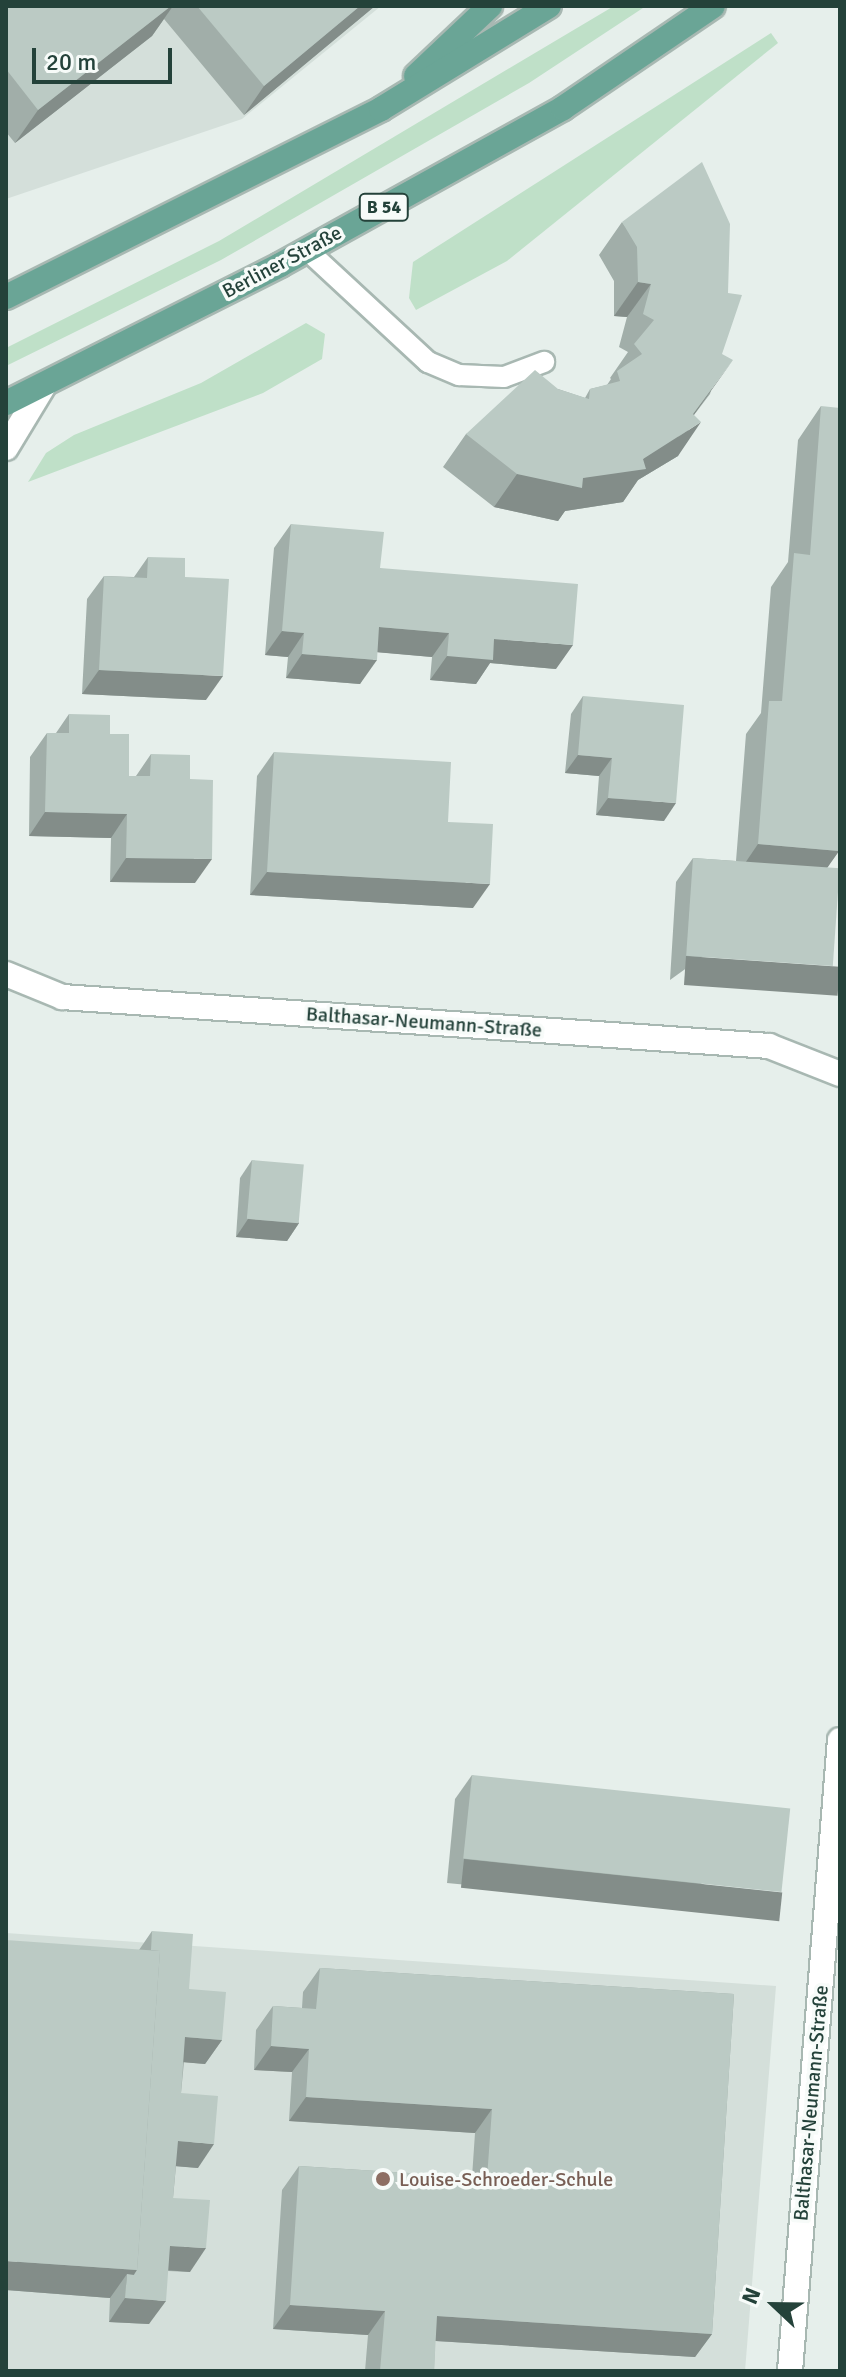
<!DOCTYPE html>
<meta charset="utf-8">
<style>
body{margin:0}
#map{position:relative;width:846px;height:2377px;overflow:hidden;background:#e6efeb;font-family:Signika,sans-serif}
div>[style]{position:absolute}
.built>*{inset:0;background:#d4dfda}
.green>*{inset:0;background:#bfe0c8}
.roads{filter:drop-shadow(2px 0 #a8b8b2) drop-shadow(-2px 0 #a8b8b2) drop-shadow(0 2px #a8b8b2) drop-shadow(0 -2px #a8b8b2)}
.service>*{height:20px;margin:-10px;padding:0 10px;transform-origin:10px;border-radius:10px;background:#fff}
.minor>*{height:24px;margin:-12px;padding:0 12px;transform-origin:12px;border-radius:12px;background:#fff}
.primary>*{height:24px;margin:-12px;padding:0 12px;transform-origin:12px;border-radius:12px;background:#6aa596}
.wall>*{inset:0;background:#a1aea9}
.shaded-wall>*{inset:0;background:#838d89;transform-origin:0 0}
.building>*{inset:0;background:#bbcac4;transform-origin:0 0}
.dots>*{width:22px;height:22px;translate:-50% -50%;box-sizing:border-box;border:4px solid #f7fbf9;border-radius:50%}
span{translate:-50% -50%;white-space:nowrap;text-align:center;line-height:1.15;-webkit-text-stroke:7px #f7fbf9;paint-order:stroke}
.shield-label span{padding:2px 6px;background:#f7fbf9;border:2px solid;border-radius:6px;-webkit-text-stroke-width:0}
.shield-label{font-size:18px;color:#24423a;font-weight:700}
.street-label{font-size:20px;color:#24423a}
.education-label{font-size:20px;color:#785e54}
.left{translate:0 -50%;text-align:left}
.frame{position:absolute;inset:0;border:8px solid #24423a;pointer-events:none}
.north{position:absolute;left:734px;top:2265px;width:80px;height:80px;-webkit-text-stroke:6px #f7fbf9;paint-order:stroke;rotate:292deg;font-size:22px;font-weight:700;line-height:32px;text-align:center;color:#24423a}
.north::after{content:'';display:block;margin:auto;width:28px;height:36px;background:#24423a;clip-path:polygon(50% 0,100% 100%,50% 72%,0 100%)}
.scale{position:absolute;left:32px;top:48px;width:140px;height:36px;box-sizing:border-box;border:4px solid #24423a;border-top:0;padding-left:10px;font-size:24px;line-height:28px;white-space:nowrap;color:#24423a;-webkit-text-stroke:6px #f7fbf9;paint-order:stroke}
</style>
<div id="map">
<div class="built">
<div style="clip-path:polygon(6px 6px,381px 6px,242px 119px,6px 199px)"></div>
<div style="clip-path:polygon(6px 1933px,776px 1986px,745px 2371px,6px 2371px)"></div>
</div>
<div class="green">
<div style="clip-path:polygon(614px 6px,646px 6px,529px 83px,221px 260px,6px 366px,6px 348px,219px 241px)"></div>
<div style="clip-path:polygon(771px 33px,778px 43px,507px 261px,416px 310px,409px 298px,413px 262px)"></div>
<div style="clip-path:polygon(306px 323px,325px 334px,322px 359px,263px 393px,28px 482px,46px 453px,74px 435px,201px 383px)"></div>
</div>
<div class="roads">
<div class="service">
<div style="left:307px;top:250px;width:165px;rotate:42.8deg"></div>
<div style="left:428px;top:362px;width:34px;rotate:23deg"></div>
<div style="left:459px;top:375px;width:45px;rotate:2.5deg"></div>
<div style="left:504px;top:377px;width:43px;rotate:-20.6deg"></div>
</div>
<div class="minor">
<div style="left:6px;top:448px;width:71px;rotate:-58.8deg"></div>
<div style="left:6px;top:974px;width:61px;rotate:22.3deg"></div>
<div style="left:62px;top:997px;width:709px;rotate:3.96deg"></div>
<div style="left:769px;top:1046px;width:76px;rotate:21.5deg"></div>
<div style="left:790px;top:2371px;width:633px;rotate:-85.47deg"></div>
</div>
<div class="primary">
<div style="left:416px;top:76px;width:102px;rotate:-43.4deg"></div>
<div style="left:6px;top:297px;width:419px;rotate:-26.6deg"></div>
<div style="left:381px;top:109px;width:197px;rotate:-31.5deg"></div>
<div style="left:6px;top:403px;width:307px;rotate:-26.7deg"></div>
<div style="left:280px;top:265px;width:324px;rotate:-29deg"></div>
<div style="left:563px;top:108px;width:181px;rotate:-34.2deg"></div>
</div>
</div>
<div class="wall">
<div style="clip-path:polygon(6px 6px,375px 6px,244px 115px,164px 19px,152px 36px,15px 143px,6px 132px)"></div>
<div style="clip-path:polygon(622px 222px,722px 354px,710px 394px,694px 415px,678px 456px,638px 480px,623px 502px,565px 511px,558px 521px,494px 507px,443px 467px,466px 434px,558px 389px,585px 398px,590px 389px,607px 385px,611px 379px,610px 378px,628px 352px,619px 347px,627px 317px,614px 316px,614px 281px,599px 255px)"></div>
<div style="clip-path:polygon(821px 406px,839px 851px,828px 866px,670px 980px,676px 882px,693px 858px,736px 861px,746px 734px,761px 713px,771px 587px,788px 562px,798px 440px)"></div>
<div style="clip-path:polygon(291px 524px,380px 568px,556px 669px,490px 663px,476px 684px,430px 680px,432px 657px,377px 652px,360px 684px,286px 678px,288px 657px,265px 655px,274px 548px)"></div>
<div style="clip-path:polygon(148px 557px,185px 577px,206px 700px,82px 694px,87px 599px,104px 576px,134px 577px)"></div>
<div style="clip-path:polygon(583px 696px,664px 821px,596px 815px,599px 776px,565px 773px,571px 714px)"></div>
<div style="clip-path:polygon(69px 714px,110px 734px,129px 776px,136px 776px,151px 754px,190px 779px,195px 883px,110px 882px,111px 838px,29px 836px,30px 757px,47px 733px,56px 733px)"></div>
<div style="clip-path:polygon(274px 752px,448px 822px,473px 908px,250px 895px,257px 776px)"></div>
<div style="clip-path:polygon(252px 1160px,299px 1223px,287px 1241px,236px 1237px,240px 1178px)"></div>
<div style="clip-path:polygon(472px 1775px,766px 1914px,447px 1883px,455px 1799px)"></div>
<div style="clip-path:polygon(152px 1931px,222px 2040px,205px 2064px,184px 2062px,181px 2093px,198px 2168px,176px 2166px,173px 2198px,190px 2272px,168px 2271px,149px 2324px,109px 2322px,110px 2298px,6px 2290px,139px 1950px)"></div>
<div style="clip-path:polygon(320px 1968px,734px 1994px,712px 2334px,695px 2357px,435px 2341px,434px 2371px,365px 2371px,368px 2335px,273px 2329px,282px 2190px,299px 2166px,472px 2177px,475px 2133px,289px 2121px,292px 2072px,254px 2070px,256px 2030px,273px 2006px,302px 2008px,303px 1992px)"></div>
</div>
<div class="shaded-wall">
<div style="clip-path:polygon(171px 6px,173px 6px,152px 36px,15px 143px,38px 110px)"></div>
<div style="clip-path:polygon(360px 6px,375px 6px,244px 115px,264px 86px)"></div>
<div style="clip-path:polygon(638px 282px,651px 284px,627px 317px,614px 316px)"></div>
<div style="clip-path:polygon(733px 360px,678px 437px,701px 422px,678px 456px,638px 480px,623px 502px,565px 511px,558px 521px,494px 507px,517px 474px,583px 478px,643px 459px,693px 414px)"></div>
<div style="clip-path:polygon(379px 627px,449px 633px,432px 657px,363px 651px)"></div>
<div style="clip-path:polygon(282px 631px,304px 633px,288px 657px,265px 655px)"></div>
<div style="clip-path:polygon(494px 639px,573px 645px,556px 669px,490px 663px,476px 684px,430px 680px,447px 656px)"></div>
<div style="clip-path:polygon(302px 654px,377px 660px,360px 684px,286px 678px)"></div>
<div style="clip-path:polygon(99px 670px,223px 676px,206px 700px,82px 694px)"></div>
<div style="clip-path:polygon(578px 755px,612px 758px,599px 776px,565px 773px)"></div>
<div style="clip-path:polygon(608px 798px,676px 803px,664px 821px,596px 815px)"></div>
<div style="clip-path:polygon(45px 812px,127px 814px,111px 838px,29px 836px)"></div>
<div style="clip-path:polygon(758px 844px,839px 851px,816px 884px,735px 878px)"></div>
<div style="clip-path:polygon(126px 858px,212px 859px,195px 883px,110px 882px)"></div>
<div style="clip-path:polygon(267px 872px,490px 884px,473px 908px,250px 895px)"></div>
<div style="left:686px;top:956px;width:154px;height:29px;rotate:4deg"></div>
<div style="clip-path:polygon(248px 1219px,299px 1223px,287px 1241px,236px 1237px)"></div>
<div style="left:464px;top:1859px;width:320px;height:29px;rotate:6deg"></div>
<div style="clip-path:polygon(185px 2037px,222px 2040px,205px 2064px,169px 2061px)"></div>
<div style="clip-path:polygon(271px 2046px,309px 2049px,292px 2072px,254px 2070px)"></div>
<div style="clip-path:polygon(306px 2097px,492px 2109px,475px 2133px,289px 2121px)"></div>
<div style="clip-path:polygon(178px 2141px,214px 2144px,198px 2168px,161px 2165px)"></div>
<div style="clip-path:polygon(170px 2246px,206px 2248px,190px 2272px,153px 2269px)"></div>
<div style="clip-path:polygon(6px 2261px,137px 2270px,126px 2286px,127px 2274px,110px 2298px,6px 2290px)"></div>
<div style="clip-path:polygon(125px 2298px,166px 2301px,149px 2324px,109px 2322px)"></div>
<div style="clip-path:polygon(290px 2305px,385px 2311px,368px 2335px,273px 2329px)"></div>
<div style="clip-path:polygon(437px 2316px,712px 2334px,695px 2357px,420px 2340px)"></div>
</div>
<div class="building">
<div style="clip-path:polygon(6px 6px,171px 6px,38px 110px,6px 69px)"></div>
<div style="clip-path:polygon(197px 6px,360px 6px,264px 86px)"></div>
<div style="clip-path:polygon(702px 162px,730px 224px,728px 293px,742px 295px,722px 354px,733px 360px,693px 414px,701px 422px,643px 459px,646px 469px,583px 478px,582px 488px,517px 474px,466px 434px,535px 370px,558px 389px,589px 399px,590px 389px,620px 381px,617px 371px,642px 354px,634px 344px,654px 320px,643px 314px,651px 284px,638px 282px,637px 247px,622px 222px)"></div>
<div style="clip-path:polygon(821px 406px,840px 408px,839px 851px,758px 844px,769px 701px,782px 701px,794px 553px,810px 555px)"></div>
<div style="clip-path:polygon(291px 524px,384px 532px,380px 568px,578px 584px,573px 645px,494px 639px,493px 660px,447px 656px,449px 633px,379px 627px,377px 660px,302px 654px,304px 633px,282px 631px)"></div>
<div style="clip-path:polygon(148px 557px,185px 558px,185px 577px,229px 579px,223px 676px,99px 670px,104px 576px,147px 578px)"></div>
<div style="clip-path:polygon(583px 696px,684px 705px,676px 803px,608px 798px,612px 758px,578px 755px)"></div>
<div style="clip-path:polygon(69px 714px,110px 715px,110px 734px,129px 734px,129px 776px,150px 776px,151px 754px,190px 755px,190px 779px,213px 780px,212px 859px,126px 858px,127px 814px,45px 812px,47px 733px,69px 733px)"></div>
<div style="clip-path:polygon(274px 752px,451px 762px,448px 822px,493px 824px,490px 884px,267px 872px)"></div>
<div style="left:693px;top:858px;width:147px;height:98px;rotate:4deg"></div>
<div style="left:252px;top:1160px;width:52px;height:59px;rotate:5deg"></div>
<div style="left:472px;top:1775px;width:320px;height:84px;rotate:6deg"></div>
<div style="clip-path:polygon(152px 1931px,193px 1934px,189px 1989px,226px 1992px,222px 2040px,185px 2037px,181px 2093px,218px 2096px,214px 2144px,178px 2141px,173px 2198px,210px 2200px,206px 2248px,170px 2246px,166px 2301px,125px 2298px,127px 2274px,134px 2275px,137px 2270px,160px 1951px,151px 1950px)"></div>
<div style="clip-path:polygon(6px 1940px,160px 1951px,137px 2270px,6px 2261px)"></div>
<div style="clip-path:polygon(320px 1968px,734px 1994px,712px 2334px,437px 2316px,434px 2371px,380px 2371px,385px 2311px,290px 2305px,299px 2166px,487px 2178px,492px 2109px,306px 2097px,309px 2049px,271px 2046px,273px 2006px,316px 2009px)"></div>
</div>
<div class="dots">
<div style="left:383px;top:2179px;background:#8d6e63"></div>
</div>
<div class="shield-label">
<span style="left:384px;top:207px">B 54</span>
</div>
<div class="street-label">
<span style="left:282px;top:262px;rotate:-28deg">Berliner Straße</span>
<span style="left:424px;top:1022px;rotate:4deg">Balthasar-Neumann-Straße</span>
<span style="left:811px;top:2103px;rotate:-85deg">Balthasar-Neumann-Straße</span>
</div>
<div class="education-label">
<span class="left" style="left:399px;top:2179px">Louise-Schroeder-Schule</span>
</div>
<div class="frame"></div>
<div class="north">N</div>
<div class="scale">20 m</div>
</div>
